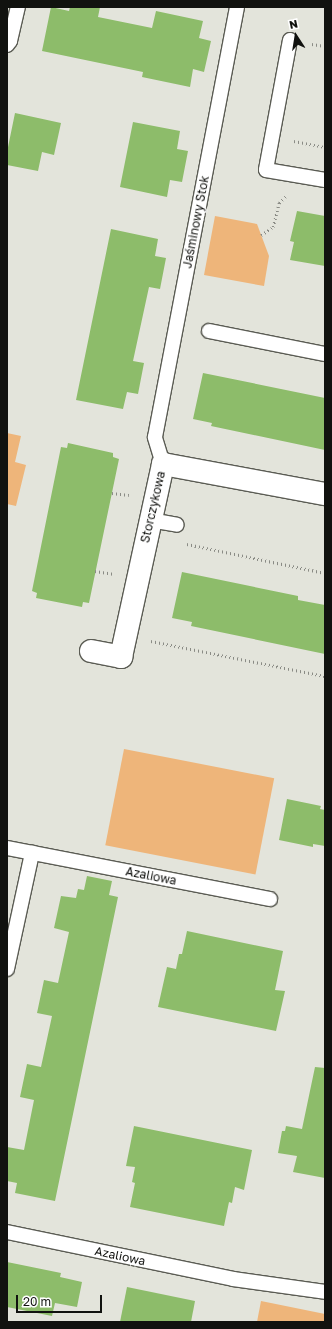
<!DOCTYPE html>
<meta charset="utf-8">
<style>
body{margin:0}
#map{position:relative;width:332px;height:1329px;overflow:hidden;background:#e3e4db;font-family:"Golos Text",sans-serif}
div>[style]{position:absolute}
.green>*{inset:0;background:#eeb57a;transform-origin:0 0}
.building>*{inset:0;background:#8dbc6a}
.path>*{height:2.5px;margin-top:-1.25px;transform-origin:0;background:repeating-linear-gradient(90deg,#8a8b85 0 1px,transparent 0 4px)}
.roads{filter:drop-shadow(1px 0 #5b5c54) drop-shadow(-1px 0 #5b5c54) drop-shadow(0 1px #5b5c54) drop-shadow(0 -1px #5b5c54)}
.service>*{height:14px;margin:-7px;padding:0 7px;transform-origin:7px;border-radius:7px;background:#fff}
.minor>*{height:22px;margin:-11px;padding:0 11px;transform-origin:11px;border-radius:11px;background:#fff}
span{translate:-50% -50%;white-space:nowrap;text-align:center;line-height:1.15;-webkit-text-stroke:3px #fff;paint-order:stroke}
.street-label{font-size:12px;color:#11120f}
.frame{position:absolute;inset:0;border:8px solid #11120f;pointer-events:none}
.north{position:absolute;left:276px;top:16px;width:40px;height:40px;-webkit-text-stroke:3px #fff;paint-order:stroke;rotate:348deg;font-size:11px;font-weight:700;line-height:16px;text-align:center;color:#11120f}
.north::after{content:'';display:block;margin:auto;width:14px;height:18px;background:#11120f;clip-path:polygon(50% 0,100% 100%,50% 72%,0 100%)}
.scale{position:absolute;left:16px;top:1295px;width:86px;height:18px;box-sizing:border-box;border:2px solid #11120f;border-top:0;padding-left:5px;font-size:12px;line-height:14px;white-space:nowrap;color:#11120f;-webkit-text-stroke:3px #fff;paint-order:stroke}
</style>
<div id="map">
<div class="green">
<div style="clip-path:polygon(215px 216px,257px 224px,269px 256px,264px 286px,204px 275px)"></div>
<div style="clip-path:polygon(7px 433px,21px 436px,15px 462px,26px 465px,16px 506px,7px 504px)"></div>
<div style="left:124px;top:749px;width:153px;height:98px;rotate:11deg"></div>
<div style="clip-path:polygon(261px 1301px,325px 1314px,325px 1322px,257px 1322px)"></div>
</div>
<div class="building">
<div style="clip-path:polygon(51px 7px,69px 11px,70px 7px,100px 7px,98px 17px,152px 28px,156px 11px,203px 21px,199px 38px,211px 41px,204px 72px,193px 69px,190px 87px,142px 77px,143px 72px,42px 51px)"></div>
<div style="clip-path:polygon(15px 113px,61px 123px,54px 155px,42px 152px,38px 171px,7px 165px,7px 152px)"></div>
<div style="clip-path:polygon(133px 122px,180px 131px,177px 149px,188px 151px,182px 182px,170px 180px,167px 197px,120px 187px)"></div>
<div style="clip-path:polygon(297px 211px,325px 216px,325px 266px,290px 260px,294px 242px,290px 241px)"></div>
<div style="clip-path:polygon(111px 229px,158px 239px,155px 256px,166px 258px,160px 289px,149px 287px,133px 361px,144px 363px,138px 394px,127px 392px,123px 409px,76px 400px)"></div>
<div style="clip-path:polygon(203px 373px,325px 398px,325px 450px,211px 426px,212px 423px,193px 419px)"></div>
<div style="clip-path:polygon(68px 443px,113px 453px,113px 457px,119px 459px,89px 603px,83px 602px,82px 607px,36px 598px,37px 593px,32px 591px,61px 447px,67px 448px)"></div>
<div style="clip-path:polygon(182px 572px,298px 596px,298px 600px,325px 605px,325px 654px,191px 626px,192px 622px,172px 618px)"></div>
<div style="clip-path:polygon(287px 799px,321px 806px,320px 809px,325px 810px,325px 846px,313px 844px,313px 847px,279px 840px)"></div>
<div style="clip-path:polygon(87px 876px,112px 881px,109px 895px,118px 897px,55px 1201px,15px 1193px,17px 1183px,7px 1181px,7px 1147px,24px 1150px,34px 1100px,20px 1097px,27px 1064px,41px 1067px,52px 1016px,37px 1013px,44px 980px,58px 983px,69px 932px,54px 928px,61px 896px,76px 898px,78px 889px,84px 890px)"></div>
<div style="clip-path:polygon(187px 931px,283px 951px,275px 990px,285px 991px,276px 1031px,158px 1007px,167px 967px,176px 969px,179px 954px,182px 954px)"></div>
<div style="clip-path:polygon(315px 1067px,325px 1068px,325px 1178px,293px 1172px,297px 1156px,278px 1153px,282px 1131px,285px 1131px,286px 1126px,302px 1129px)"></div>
<div style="clip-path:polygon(134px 1126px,252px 1150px,244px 1190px,235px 1187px,232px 1203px,229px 1202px,224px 1226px,130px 1207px,135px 1183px,132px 1182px,135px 1167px,126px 1166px)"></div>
<div style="clip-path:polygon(7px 1262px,61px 1273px,60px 1277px,82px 1282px,77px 1307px,55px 1303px,52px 1316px,7px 1307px)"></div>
<div style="clip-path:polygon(127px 1287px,195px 1301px,191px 1322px,120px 1322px)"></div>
</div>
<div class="path">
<div style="left:312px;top:44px;width:13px;rotate:9deg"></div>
<div style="left:294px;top:141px;width:32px;rotate:11deg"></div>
<div style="left:261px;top:235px;width:14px;rotate:-34deg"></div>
<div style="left:273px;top:227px;width:25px;rotate:-76deg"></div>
<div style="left:279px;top:203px;width:10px;rotate:-45deg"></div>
<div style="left:112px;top:493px;width:17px;rotate:7deg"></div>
<div style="left:187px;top:544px;width:141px;rotate:11.9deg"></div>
<div style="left:95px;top:571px;width:18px;rotate:9deg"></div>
<div style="left:151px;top:641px;width:177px;rotate:11.4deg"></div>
</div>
<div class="roads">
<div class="service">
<div style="left:290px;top:40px;width:132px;rotate:100.5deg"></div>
<div style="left:266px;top:170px;width:60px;rotate:9.6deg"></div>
<div style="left:7px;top:45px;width:5px;rotate:-53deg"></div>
<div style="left:10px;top:41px;width:35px;rotate:-77deg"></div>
<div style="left:209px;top:331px;width:118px;rotate:11.2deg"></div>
<div style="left:163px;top:464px;width:28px;rotate:-107deg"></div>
<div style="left:155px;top:437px;width:438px;rotate:-79.2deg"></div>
<div style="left:150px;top:520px;width:27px;rotate:10deg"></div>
<div style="left:7px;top:848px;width:268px;rotate:11deg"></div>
<div style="left:7px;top:969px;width:119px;rotate:-77.8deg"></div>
<div style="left:7px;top:1232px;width:231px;rotate:11.7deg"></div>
<div style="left:233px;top:1279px;width:93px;rotate:8deg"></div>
</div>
<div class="minor">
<div style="left:91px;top:651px;width:31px;rotate:11deg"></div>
<div style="left:121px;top:657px;width:198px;rotate:-77.7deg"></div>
<div style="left:163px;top:464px;width:165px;rotate:10.5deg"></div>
</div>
</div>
<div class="street-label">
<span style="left:196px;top:222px;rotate:-79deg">Jaśminowy Stok</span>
<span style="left:153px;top:507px;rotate:-77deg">Storczykowa</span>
<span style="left:151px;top:876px;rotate:11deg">Azaliowa</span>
<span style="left:120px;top:1256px;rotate:12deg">Azaliowa</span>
</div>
<div class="frame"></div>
<div class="north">N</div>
<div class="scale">20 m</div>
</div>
